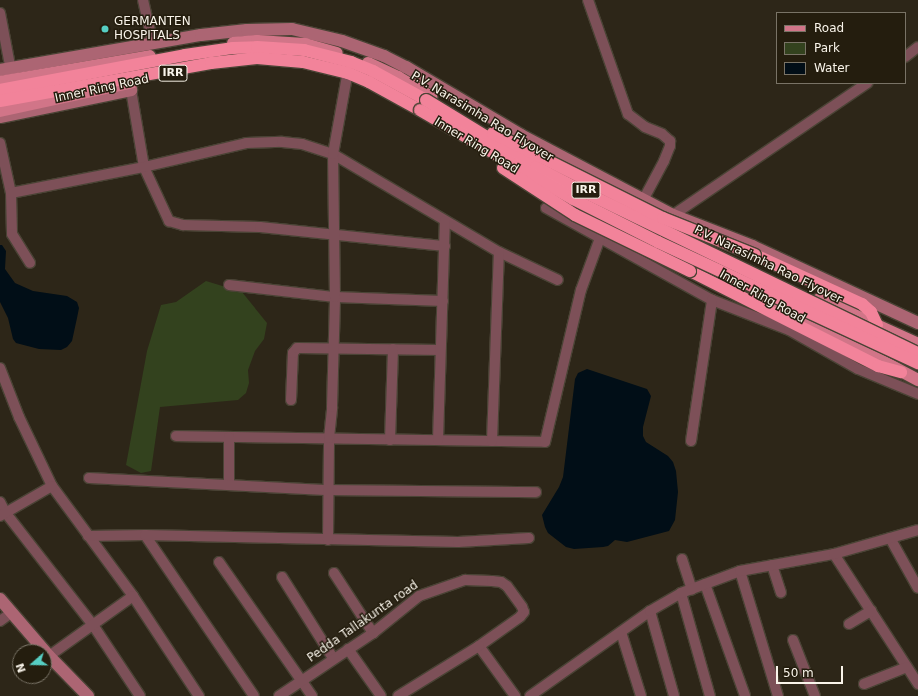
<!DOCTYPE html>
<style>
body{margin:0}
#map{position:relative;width:918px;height:696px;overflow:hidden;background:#2d2618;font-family:"DejaVu Sans",sans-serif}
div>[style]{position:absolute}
.green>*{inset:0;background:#33421e}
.water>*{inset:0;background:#010e17}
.roads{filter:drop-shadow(1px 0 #4a4335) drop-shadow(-1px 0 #4a4335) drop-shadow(0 1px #4a4335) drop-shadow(0 -1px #4a4335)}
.street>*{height:10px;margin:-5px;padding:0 5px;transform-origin:5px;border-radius:5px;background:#7d5058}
.secondary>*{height:12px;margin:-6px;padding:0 6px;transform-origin:6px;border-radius:6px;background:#ac6573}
.primary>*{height:12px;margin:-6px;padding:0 6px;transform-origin:6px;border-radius:6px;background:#d17588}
.highway>*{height:12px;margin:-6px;padding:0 6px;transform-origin:6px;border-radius:6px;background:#f2839a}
.bridges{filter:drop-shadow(1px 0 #4a4335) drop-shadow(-1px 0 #4a4335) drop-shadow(0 1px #4a4335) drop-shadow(0 -1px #4a4335)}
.highway-bridge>*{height:12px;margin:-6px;padding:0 6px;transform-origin:6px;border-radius:6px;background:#f2839a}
.dots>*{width:11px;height:11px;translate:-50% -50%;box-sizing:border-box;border:2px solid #241d0e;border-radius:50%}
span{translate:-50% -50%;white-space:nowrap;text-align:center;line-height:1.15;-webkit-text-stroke:3px #241d0e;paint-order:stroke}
.shield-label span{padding:1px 3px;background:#241d0e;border:1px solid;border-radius:3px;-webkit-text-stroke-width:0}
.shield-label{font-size:11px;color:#f9f4ea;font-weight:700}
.poi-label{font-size:12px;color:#f9f4ea}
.left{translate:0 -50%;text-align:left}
.street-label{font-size:12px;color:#f9f4ea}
.legend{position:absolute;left:776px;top:12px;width:130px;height:72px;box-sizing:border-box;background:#241d0e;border:1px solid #797366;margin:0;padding:5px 7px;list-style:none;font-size:12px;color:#f9f4ea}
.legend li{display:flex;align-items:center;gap:8px;height:20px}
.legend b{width:20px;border:1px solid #797366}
.north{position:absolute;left:12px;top:644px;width:40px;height:40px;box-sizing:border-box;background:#241d0e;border:1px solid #797366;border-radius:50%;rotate:250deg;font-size:11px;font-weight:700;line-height:16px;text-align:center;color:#f9f4ea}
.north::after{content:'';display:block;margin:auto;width:14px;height:18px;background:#56cec3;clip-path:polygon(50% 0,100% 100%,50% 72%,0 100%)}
.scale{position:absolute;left:776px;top:666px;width:67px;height:18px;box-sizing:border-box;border:2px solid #f9f4ea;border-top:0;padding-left:5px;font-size:12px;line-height:14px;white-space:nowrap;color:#f9f4ea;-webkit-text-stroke:3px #241d0e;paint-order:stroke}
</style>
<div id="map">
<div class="green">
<div style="clip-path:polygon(206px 281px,242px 292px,267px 323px,264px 339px,255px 351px,248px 370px,249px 383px,246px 393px,238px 400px,160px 407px,151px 471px,141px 473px,126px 465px,147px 351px,161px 305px,176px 302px)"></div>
</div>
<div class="water">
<div style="clip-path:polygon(0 245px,2px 245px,6px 251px,5px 269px,15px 283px,33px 291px,67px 296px,77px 302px,79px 308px,77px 318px,72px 341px,67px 347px,61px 350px,39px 349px,16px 343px,13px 339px,8px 318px,0 302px)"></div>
<div style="clip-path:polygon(587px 369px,647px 389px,651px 396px,643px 427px,643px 436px,646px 442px,668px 456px,673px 462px,676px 471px,678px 492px,675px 520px,669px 531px,627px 542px,615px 540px,608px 546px,603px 547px,574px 549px,566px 547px,548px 533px,545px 527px,542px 515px,559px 487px,563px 477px,575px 379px,578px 373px)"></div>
</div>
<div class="roads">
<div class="street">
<div style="left:143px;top:0;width:45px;rotate:77.2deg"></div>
<div style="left:588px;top:0;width:121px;rotate:70.7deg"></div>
<div style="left:628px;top:114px;width:21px;rotate:37deg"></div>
<div style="left:645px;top:127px;width:18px;rotate:22deg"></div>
<div style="left:662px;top:134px;width:11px;rotate:41deg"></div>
<div style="left:670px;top:141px;width:5px;rotate:90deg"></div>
<div style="left:670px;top:146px;width:16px;rotate:112deg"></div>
<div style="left:664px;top:161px;width:51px;rotate:118.1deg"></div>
<div style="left:0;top:13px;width:64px;rotate:79.2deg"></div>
<div style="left:905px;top:57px;width:16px;rotate:-38deg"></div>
<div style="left:131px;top:90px;width:78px;rotate:80.4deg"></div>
<div style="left:144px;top:167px;width:60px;rotate:65.2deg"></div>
<div style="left:169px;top:221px;width:15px;rotate:16deg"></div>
<div style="left:183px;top:225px;width:77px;rotate:1.5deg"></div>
<div style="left:260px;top:227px;width:186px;rotate:5.9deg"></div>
<div style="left:0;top:143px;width:51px;rotate:77.6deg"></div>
<div style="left:11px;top:193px;width:41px;rotate:88.6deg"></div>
<div style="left:12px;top:234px;width:34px;rotate:58deg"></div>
<div style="left:11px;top:193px;width:136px;rotate:-11.1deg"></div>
<div style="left:144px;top:167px;width:105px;rotate:-13.2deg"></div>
<div style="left:246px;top:143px;width:36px;rotate:-2deg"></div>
<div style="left:282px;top:142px;width:20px;rotate:6deg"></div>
<div style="left:302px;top:144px;width:33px;rotate:18deg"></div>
<div style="left:333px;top:154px;width:193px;rotate:30.6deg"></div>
<div style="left:499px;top:252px;width:65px;rotate:25.4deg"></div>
<div style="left:546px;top:208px;width:190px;rotate:29deg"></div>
<div style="left:712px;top:300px;width:83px;rotate:21.3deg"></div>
<div style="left:789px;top:330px;width:79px;rotate:29.5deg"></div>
<div style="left:858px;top:369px;width:65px;rotate:22.6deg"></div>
<div style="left:673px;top:215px;width:235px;rotate:-34.2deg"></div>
<div style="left:229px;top:285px;width:107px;rotate:6.5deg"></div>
<div style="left:335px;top:297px;width:108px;rotate:2.1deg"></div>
<div style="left:0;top:368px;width:53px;rotate:68.8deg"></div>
<div style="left:19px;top:417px;width:76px;rotate:64.4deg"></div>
<div style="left:52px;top:486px;width:137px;rotate:53.6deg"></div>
<div style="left:133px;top:596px;width:120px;rotate:56.6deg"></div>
<div style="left:291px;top:400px;width:47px;rotate:-87.6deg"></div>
<div style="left:293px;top:353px;width:6px;rotate:-51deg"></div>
<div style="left:297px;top:348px;width:143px;rotate:0.8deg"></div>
<div style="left:176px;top:436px;width:369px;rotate:0.9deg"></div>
<div style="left:545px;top:442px;width:156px;rotate:-76.7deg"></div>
<div style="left:581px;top:290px;width:55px;rotate:-69.9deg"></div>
<div style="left:229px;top:437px;width:47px;rotate:90deg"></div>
<div style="left:390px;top:440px;width:91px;rotate:-88.1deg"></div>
<div style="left:438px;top:440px;width:219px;rotate:-88.2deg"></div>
<div style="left:492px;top:441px;width:189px;rotate:-87.9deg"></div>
<div style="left:691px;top:441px;width:143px;rotate:-81.5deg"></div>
<div style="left:89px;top:478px;width:241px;rotate:2.9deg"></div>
<div style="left:330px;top:490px;width:206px;rotate:0.6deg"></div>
<div style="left:0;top:502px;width:11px;rotate:63deg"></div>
<div style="left:5px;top:512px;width:143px;rotate:52.1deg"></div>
<div style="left:93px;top:625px;width:85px;rotate:56.5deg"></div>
<div style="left:0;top:516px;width:60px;rotate:-30deg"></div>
<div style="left:145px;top:535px;width:194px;rotate:55.9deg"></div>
<div style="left:88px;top:536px;width:57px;rotate:-1deg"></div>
<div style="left:145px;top:535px;width:313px;rotate:1.3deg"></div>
<div style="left:458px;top:542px;width:71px;rotate:-3.2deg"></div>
<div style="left:890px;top:538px;width:57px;rotate:60.8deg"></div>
<div style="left:328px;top:540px;width:102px;rotate:-89.4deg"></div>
<div style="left:329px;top:438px;width:31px;rotate:-84deg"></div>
<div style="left:332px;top:407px;width:110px;rotate:-88.4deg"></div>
<div style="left:335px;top:297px;width:143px;rotate:-90.8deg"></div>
<div style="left:333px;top:154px;width:79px;rotate:-79.8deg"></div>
<div style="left:834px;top:554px;width:155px;rotate:57.1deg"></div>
<div style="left:682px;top:559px;width:32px;rotate:72deg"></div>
<div style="left:219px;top:562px;width:163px;rotate:55.2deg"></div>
<div style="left:772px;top:565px;width:29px;rotate:72deg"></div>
<div style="left:740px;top:571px;width:131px;rotate:73.1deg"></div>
<div style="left:334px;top:573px;width:72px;rotate:57deg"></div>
<div style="left:282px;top:577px;width:96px;rotate:57.8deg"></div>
<div style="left:705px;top:584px;width:119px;rotate:70.3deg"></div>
<div style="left:681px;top:593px;width:107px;rotate:74.3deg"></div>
<div style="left:650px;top:611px;width:88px;rotate:74.2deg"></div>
<div style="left:0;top:621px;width:14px;rotate:-36deg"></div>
<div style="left:849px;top:624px;width:26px;rotate:-31deg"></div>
<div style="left:621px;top:632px;width:67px;rotate:72.6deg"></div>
<div style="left:793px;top:640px;width:60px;rotate:68.6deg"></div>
<div style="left:479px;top:646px;width:62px;rotate:54.2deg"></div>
<div style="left:348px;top:649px;width:57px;rotate:54.9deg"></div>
<div style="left:49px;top:656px;width:103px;rotate:-35.5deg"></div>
<div style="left:864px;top:684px;width:46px;rotate:-21.6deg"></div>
<div style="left:279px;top:696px;width:113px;rotate:-33.8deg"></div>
<div style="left:373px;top:633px;width:59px;rotate:-38.8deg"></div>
<div style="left:419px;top:596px;width:49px;rotate:-19.2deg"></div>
<div style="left:465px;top:580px;width:27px;rotate:2deg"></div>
<div style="left:492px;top:581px;width:9px;rotate:6deg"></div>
<div style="left:501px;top:582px;width:7px;rotate:34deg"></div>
<div style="left:507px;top:586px;width:26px;rotate:54deg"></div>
<div style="left:522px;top:607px;width:5px;rotate:68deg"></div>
<div style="left:524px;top:612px;width:6px;rotate:129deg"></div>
<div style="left:520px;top:617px;width:50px;rotate:144.7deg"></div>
<div style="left:479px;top:646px;width:95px;rotate:148.3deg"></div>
<div style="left:530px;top:696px;width:147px;rotate:-35.3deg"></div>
<div style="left:650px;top:611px;width:36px;rotate:-30deg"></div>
<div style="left:681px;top:593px;width:63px;rotate:-20.4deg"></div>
<div style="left:740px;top:571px;width:96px;rotate:-10.3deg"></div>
<div style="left:834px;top:554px;width:87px;rotate:-15.9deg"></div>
</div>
<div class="secondary">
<div style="left:0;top:70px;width:204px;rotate:-9.9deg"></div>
<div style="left:201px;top:35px;width:46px;rotate:-6.2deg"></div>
<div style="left:247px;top:30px;width:45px;rotate:-1.3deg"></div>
<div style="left:292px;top:29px;width:51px;rotate:13.5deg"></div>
<div style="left:342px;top:41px;width:45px;rotate:19.7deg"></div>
<div style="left:384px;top:56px;width:25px;rotate:27deg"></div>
<div style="left:406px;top:67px;width:134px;rotate:30.6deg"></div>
<div style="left:521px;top:135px;width:172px;rotate:27.8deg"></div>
<div style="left:673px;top:215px;width:85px;rotate:21.4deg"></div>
<div style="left:752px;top:246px;width:183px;rotate:24.9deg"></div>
<div style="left:0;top:117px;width:134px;rotate:-11.6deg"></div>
<div style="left:131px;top:90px;width:7px;rotate:-98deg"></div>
<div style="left:0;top:599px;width:75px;rotate:49.3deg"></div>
<div style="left:49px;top:656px;width:56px;rotate:45.7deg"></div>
</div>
<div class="primary">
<div style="left:233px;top:43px;width:24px;rotate:-5deg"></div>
<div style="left:257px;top:41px;width:48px;rotate:3.6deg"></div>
<div style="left:305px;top:44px;width:33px;rotate:16deg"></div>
<div style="left:368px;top:63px;width:33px;rotate:25deg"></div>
<div style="left:398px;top:77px;width:39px;rotate:31deg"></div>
<div style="left:0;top:82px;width:152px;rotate:-9.8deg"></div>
<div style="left:0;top:111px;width:136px;rotate:-12.3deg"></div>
<div style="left:755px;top:293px;width:185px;rotate:28.1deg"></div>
<div style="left:819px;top:299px;width:109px;rotate:24.4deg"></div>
</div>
<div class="highway">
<div style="left:0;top:90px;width:188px;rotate:-10.7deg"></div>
<div style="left:185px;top:55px;width:49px;rotate:-8.3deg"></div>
<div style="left:233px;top:48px;width:24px;rotate:-2deg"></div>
<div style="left:257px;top:47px;width:47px;rotate:3.7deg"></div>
<div style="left:304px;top:50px;width:49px;rotate:14.3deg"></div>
<div style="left:351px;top:62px;width:24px;rotate:22deg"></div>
<div style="left:373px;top:71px;width:60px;rotate:28.7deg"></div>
<div style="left:0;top:101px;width:214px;rotate:-10.2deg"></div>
<div style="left:211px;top:63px;width:46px;rotate:-6.2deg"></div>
<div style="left:257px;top:58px;width:46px;rotate:5deg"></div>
<div style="left:303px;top:62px;width:46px;rotate:13.7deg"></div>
<div style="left:348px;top:73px;width:23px;rotate:23deg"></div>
<div style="left:369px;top:82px;width:58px;rotate:28.8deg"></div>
<div style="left:755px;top:255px;width:118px;rotate:24.6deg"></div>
<div style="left:862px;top:304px;width:12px;rotate:42deg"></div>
<div style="left:871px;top:312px;width:14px;rotate:65deg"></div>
<div style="left:690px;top:271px;width:211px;rotate:26.8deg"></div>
<div style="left:878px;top:366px;width:24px;rotate:15deg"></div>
</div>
</div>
<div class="bridges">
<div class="highway-bridge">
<div style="left:426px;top:100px;width:129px;rotate:31.3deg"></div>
<div style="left:536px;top:167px;width:47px;rotate:27.6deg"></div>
<div style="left:578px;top:189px;width:377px;rotate:25.8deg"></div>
<div style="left:420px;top:110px;width:177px;rotate:30.2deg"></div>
<div style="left:573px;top:199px;width:95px;rotate:26.8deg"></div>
<div style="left:658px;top:242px;width:287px;rotate:25deg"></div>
<div style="left:493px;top:133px;width:190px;rotate:26.6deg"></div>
<div style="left:663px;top:218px;width:99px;rotate:21.9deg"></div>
<div style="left:503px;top:168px;width:86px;rotate:33.1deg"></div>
<div style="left:575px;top:215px;width:128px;rotate:26deg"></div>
</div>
</div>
<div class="dots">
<div style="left:105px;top:29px;background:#56cec3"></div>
</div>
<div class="shield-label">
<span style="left:173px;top:73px">IRR</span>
<span style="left:586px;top:190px">IRR</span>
</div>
<div class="poi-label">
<span class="left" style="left:114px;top:29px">GERMANTEN<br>HOSPITALS</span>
</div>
<div class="street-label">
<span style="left:102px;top:89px;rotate:-12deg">Inner Ring Road</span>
<span style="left:482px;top:117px;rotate:31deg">P.V. Narasimha Rao Flyover</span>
<span style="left:476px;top:146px;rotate:31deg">Inner Ring Road</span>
<span style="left:768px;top:265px;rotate:26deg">P.V. Narasimha Rao Flyover</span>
<span style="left:762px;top:297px;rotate:29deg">Inner Ring Road</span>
<span style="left:363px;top:622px;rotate:-35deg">Pedda Tallakunta road</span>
</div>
<ul class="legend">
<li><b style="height:5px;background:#d17588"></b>Road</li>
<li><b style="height:11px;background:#33421e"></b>Park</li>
<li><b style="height:11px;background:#010e17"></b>Water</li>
</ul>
<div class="north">N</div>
<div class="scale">50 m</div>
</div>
